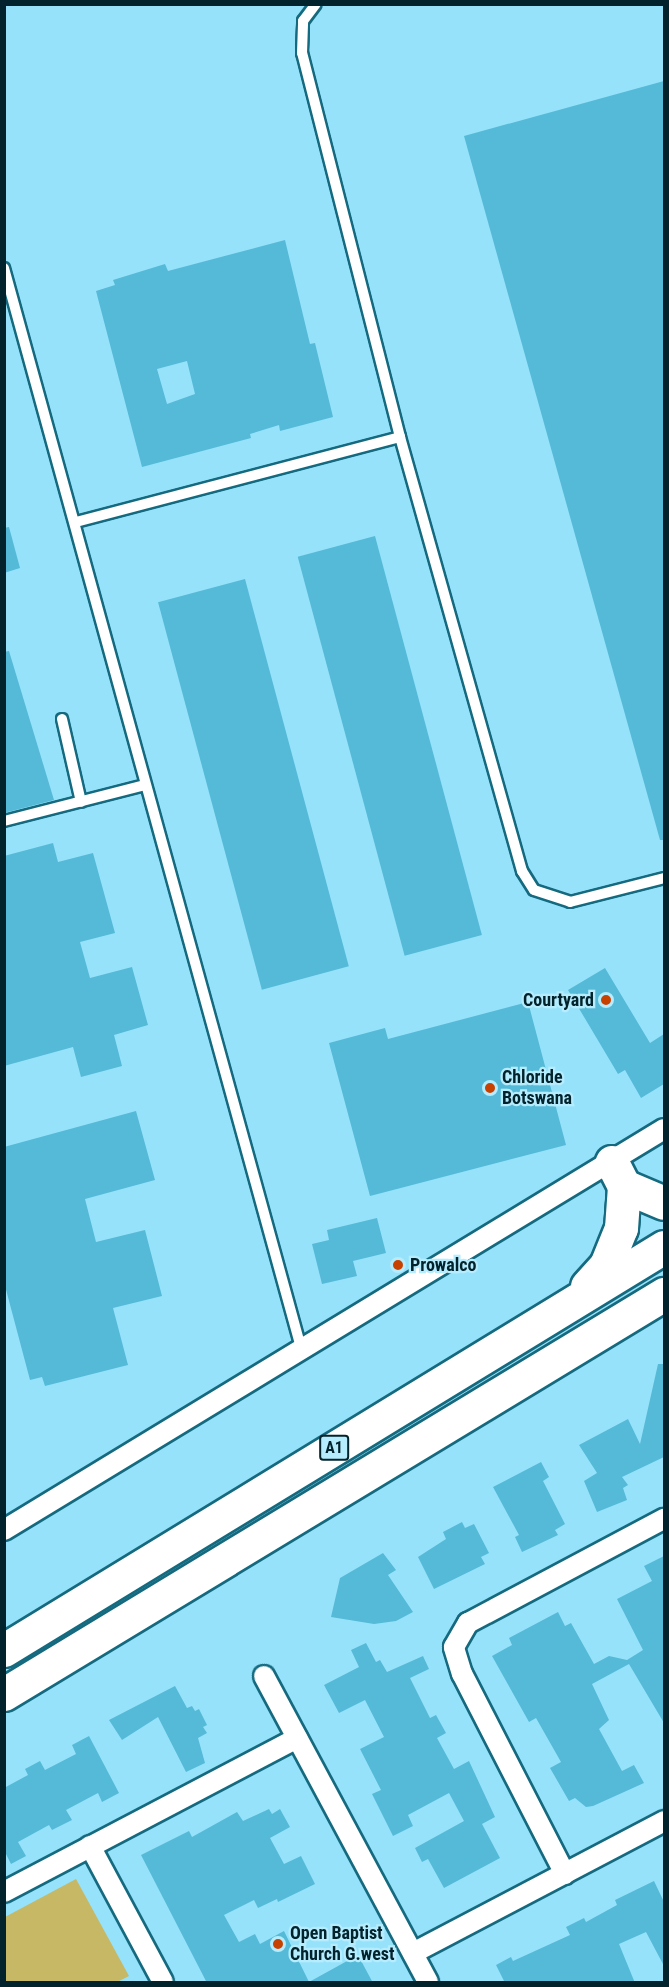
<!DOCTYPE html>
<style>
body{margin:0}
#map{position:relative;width:669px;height:1987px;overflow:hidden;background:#96e2fa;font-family:"Roboto Condensed",sans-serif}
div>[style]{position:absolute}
.green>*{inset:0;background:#c6b865}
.building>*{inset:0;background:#55bad7;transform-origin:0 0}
.roads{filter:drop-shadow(2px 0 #156a7f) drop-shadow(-2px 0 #156a7f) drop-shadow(0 2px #156a7f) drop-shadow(0 -2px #156a7f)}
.service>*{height:10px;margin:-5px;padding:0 5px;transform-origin:5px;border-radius:5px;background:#fff}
.minor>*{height:20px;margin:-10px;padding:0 10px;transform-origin:10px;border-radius:10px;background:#fff}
.trunk>*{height:33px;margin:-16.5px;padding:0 16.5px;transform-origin:16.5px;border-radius:16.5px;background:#fff}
.dots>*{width:16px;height:16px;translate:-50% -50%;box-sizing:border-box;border:3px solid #b5ecfe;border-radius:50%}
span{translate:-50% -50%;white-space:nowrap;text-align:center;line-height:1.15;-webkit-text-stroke:4.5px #b5ecfe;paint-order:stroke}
.shield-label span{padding:2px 4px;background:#b5ecfe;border:2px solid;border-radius:4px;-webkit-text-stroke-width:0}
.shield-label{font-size:16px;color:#02232c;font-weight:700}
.poi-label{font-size:18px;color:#02232c;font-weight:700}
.right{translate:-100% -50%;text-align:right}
.left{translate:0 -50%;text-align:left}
.frame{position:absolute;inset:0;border:6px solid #02232c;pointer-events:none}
</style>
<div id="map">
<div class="green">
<div style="clip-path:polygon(76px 1879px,129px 1976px,117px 1982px,5px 1982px,5px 1917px)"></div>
</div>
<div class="building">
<div style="clip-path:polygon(664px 81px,664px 840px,660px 840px,464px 136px)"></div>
<div style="clip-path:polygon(evenodd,285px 240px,310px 344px,315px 343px,333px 417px,280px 431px,279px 425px,250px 434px,251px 438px,142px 467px,96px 291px,115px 285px,113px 280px,165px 264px,168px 271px,285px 240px,187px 361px,195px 394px,167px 404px,157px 369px,187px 361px)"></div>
<div style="clip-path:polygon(9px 527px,20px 568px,4px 573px,4px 528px)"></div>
<div style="left:375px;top:536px;width:413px;height:80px;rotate:75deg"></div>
<div style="left:245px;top:579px;width:401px;height:90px;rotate:75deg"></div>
<div style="clip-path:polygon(9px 651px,54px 800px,4px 813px,4px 652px)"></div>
<div style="clip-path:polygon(53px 843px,58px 862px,93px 853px,115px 933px,80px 942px,90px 978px,132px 967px,148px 1025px,114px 1035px,122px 1066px,81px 1077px,73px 1047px,4px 1066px,4px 856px)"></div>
<div style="clip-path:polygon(605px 968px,650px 1043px,664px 1034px,664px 1084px,641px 1098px,625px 1070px,618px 1074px,568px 990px)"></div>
<div style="clip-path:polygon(528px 1002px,566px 1145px,370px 1196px,329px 1043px,385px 1028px,388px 1039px)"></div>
<div style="clip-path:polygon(136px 1111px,155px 1180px,85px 1199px,96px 1242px,145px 1230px,162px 1296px,113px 1308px,128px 1365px,45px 1386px,42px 1377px,30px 1380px,4px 1282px,4px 1147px)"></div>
<div style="clip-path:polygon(377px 1218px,386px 1253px,353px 1261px,357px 1276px,322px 1284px,312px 1244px,329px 1240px,327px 1230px)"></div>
<div style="clip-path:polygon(658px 1364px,664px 1364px,664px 1457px,622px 1477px,628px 1485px,623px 1488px,627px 1500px,597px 1512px,584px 1481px,597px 1473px,579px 1445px,628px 1419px,640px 1444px)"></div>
<div style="clip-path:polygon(541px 1462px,549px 1477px,543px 1481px,565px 1524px,555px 1530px,558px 1535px,522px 1552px,515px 1537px,519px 1535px,493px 1487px)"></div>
<div style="clip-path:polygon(462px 1522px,465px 1528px,474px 1524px,489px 1553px,481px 1557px,485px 1564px,434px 1589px,418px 1557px,446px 1539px,443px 1532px)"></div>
<div style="clip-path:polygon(383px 1553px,396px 1570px,388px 1575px,413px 1612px,396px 1621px,374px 1624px,331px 1617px,340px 1578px)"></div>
<div style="clip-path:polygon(664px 1556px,664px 1723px,629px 1664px,592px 1684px,609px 1720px,599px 1729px,622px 1771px,634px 1765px,644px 1783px,593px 1806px,586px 1807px,575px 1798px,569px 1801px,550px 1768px,561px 1762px,536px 1718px,529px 1722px,492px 1656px,512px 1645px,509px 1638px,558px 1612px,565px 1626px,571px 1623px,594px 1664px,609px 1656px,627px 1660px,643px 1650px,617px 1599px,652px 1581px,644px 1566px)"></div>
<div style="clip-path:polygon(366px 1643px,376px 1662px,380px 1660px,387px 1672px,423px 1656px,429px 1669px,410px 1678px,430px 1718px,436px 1715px,446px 1733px,437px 1738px,454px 1769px,469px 1761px,495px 1817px,482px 1824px,500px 1858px,444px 1888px,428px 1859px,422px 1862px,415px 1848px,464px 1821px,449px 1793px,408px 1815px,413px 1826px,393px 1836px,372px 1794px,381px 1790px,360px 1749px,384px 1737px,365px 1700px,339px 1713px,324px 1685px,359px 1667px,351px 1650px)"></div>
<div style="clip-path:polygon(175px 1686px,187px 1708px,192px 1706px,195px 1711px,199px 1709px,207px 1725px,203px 1727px,207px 1733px,198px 1738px,205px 1763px,186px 1772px,158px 1717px,122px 1740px,109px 1720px)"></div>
<div style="clip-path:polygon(89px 1736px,119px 1793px,102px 1802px,98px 1793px,66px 1810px,72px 1820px,52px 1830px,49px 1825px,18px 1842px,26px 1856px,11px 1864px,4px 1850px,4px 1788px,28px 1775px,25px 1769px,40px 1761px,45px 1770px,76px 1754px,72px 1745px)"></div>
<div style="clip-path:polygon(269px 1809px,272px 1814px,280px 1809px,290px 1827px,270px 1838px,284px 1864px,301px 1856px,315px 1884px,278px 1902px,277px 1899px,258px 1908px,254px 1900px,224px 1915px,239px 1942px,255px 1934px,260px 1944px,284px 1931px,309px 1982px,358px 1955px,373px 1983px,207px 1983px,141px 1855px,189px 1831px,192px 1837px,237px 1812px,243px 1821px)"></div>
<div style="clip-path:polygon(654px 1881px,664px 1902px,664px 1966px,646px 1932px,619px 1944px,635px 1983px,505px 1983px,496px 1965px,511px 1957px,513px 1961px,570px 1935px,566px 1927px,584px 1918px,586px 1922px,617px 1905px,615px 1900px)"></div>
</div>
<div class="roads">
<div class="service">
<div style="left:4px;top:268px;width:1123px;rotate:74.62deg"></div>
<div style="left:400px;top:437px;width:451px;rotate:74.3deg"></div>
<div style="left:522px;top:871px;width:22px;rotate:58deg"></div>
<div style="left:534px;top:890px;width:38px;rotate:18deg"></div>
<div style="left:570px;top:902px;width:97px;rotate:-14.3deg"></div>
<div style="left:76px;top:522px;width:335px;rotate:-14.7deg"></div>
<div style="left:400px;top:437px;width:396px;rotate:-104.3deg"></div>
<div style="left:302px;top:53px;width:32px;rotate:-88deg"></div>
<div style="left:303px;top:21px;width:21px;rotate:-53deg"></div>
<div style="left:62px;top:719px;width:85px;rotate:77.1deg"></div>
<div style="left:4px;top:821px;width:146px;rotate:-14.3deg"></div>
</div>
<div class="minor">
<div style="left:4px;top:1530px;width:772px;rotate:-31.28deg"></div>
<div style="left:264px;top:1676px;width:347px;rotate:61.8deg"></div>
<div style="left:90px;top:1846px;width:154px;rotate:61.8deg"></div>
<div style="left:565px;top:1874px;width:225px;rotate:-117.2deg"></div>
<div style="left:462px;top:1674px;width:28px;rotate:-107deg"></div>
<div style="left:454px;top:1647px;width:28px;rotate:-60deg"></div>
<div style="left:468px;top:1623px;width:222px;rotate:-28deg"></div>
<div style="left:4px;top:1892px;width:331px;rotate:-27.7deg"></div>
<div style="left:413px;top:1953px;width:284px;rotate:-27.7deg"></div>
</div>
<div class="trunk">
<div style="left:624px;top:1186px;width:43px;rotate:23deg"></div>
<div style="left:587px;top:1286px;width:28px;rotate:-48deg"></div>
<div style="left:606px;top:1265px;width:40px;rotate:-68deg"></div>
<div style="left:621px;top:1228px;width:42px;rotate:-85.9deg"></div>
<div style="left:624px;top:1186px;width:27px;rotate:-117deg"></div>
<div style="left:4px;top:1650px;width:773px;rotate:-31.41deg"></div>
<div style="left:4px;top:1694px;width:772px;rotate:-31.22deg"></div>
</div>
</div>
<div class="dots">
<div style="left:606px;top:1000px;background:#c74200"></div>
<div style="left:490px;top:1088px;background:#c74200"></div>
<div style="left:398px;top:1265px;background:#c74200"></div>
<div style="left:278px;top:1944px;background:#c74200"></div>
</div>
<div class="shield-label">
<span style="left:334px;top:1448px">A1</span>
</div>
<div class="poi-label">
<span class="right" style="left:594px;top:1000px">Courtyard</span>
<span class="left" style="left:502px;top:1088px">Chloride<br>Botswana</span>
<span class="left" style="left:410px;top:1265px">Prowalco</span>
<span class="left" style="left:290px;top:1944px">Open Baptist<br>Church G.west</span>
</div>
<div class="frame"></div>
</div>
